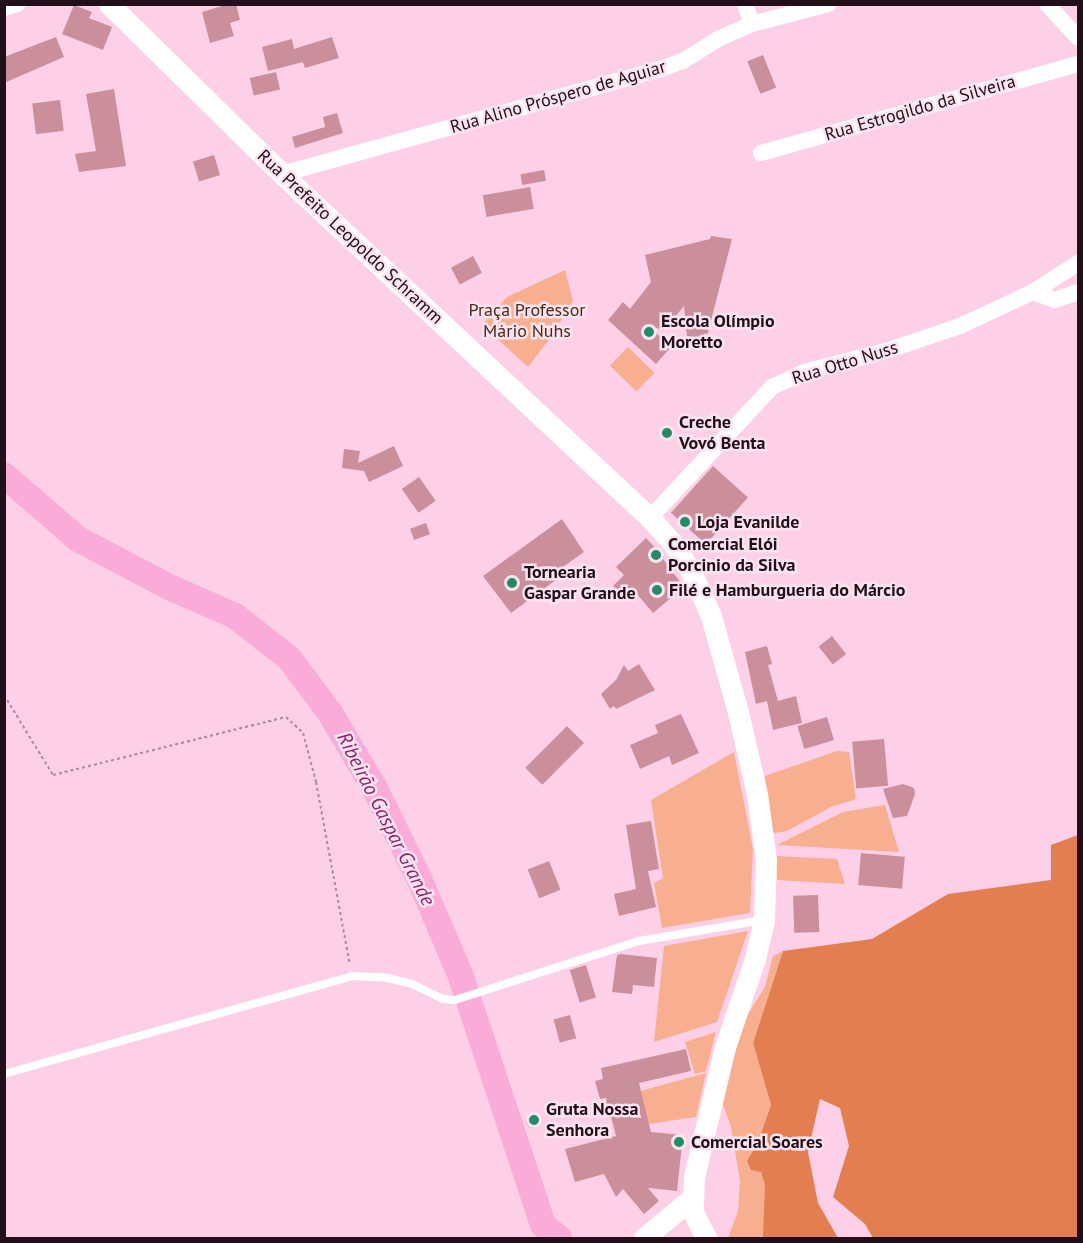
<!DOCTYPE html>
<meta charset="utf-8">
<style>
body{margin:0}
#map{position:relative;width:1083px;height:1243px;overflow:hidden;background:#fdd0e8;font-family:"PT Sans",sans-serif}
div>[style]{position:absolute}
.green>*{inset:0;background:#f7af8f;transform-origin:0 0}
.forest>*{inset:0;background:#e27e50}
.river>*{height:26px;margin:-13px;padding:0 13px;transform-origin:13px;border-radius:13px;background:#fbabd8}
.building>*{inset:0;background:#ca8f9b;transform-origin:0 0}
.round{border-radius:50%}
.path>*{height:2px;margin-top:-1px;transform-origin:0;background:repeating-linear-gradient(90deg,#ae8a9e 0 3px,transparent 0 6px)}
.service>*{height:8px;margin:-4px;padding:0 4px;transform-origin:4px;border-radius:4px;background:#fff}
.minor>*{height:16px;margin:-8px;padding:0 8px;transform-origin:8px;border-radius:8px;background:#fff}
.tertiary>*{height:21px;margin:-10.5px;padding:0 10.5px;transform-origin:10.5px;border-radius:10.5px;background:#fff}
.dots>*{width:16px;height:16px;translate:-50% -50%;box-sizing:border-box;border:3px solid #fbe4f0;border-radius:50%}
span{translate:-50% -50%;white-space:nowrap;text-align:center;line-height:1.15;-webkit-text-stroke:5px #fbe4f0;paint-order:stroke}
.street-label{font-size:18px;color:#220f1a}
.park-label{font-size:18px;color:#4f2714}
.poi-label{font-size:18px;color:#220f1a;font-weight:700}
.left{translate:0 -50%;text-align:left}
.water-label{font-size:20px;color:#921f6c;font-style:italic}
.frame{position:absolute;inset:0;border:6px solid #220f1a;pointer-events:none}
</style>
<div id="map">
<div class="green">
<div style="clip-path:polygon(565px 270px,573px 301px,551px 337px,528px 367px,482px 325px,507px 297px)"></div>
<div style="left:628px;top:347px;width:37px;height:26px;rotate:44deg"></div>
<div style="clip-path:polygon(837px 751px,849px 752px,856px 799px,831px 807px,787px 831px,775px 833px,771px 830px,765px 776px)"></div>
<div style="clip-path:polygon(734px 752px,753px 849px,750px 913px,662px 928px,654px 883px,663px 878px,651px 800px)"></div>
<div style="clip-path:polygon(885px 805px,899px 852px,777px 845px,843px 812px)"></div>
<div style="clip-path:polygon(776px 856px,837px 859px,845px 884px,777px 880px)"></div>
<div style="clip-path:polygon(748px 931px,717px 1022px,654px 1042px,664px 946px)"></div>
<div style="clip-path:polygon(783px 951px,753px 1043px,771px 1105px,758px 1142px,747px 1161px,761px 1172px,765px 1185px,765px 1236px,763px 1238px,728px 1238px,738px 1211px,740px 1181px,731px 1127px,720px 1096px,740px 1027px,765px 987px,773px 956px)"></div>
<div style="clip-path:polygon(716px 1032px,706px 1071px,695px 1074px,685px 1042px)"></div>
<div style="clip-path:polygon(706px 1073px,696px 1117px,649px 1124px,642px 1097px,626px 1109px,610px 1113px,604px 1101px)"></div>
</div>
<div class="forest">
<div style="clip-path:polygon(1078px 835px,1078px 1238px,873px 1238px,865px 1224px,833px 1197px,849px 1146px,840px 1108px,820px 1099px,808px 1152px,818px 1203px,838px 1238px,763px 1238px,765px 1185px,761px 1172px,751px 1170px,747px 1161px,758px 1142px,771px 1105px,753px 1043px,783px 951px,872px 939px,948px 894px,1051px 880px,1051px 845px)"></div>
</div>
<div class="river">
<div style="left:4px;top:475px;width:98px;rotate:40.9deg"></div>
<div style="left:78px;top:539px;width:103px;rotate:27.8deg"></div>
<div style="left:169px;top:587px;width:72px;rotate:23.7deg"></div>
<div style="left:235px;top:616px;width:68px;rotate:37.9deg"></div>
<div style="left:289px;top:658px;width:69px;rotate:53.3deg"></div>
<div style="left:330px;top:713px;width:86px;rotate:59.3deg"></div>
<div style="left:374px;top:787px;width:99px;rotate:63.7deg"></div>
<div style="left:418px;top:876px;width:107px;rotate:66.8deg"></div>
<div style="left:460px;top:974px;width:264px;rotate:71.7deg"></div>
<div style="left:543px;top:1225px;width:21px;rotate:39deg"></div>
</div>
<div class="building">
<div style="clip-path:polygon(229px 4px,236px 4px,240px 20px,230px 23px,234px 36px,210px 43px,202px 12px)"></div>
<div style="clip-path:polygon(74px 5px,92px 12px,89px 18px,112px 27px,103px 50px,62px 34px)"></div>
<div style="clip-path:polygon(56px 37px,64px 57px,4px 83px,4px 57px)"></div>
<div style="clip-path:polygon(332px 37px,339px 58px,305px 68px,303px 62px,268px 71px,262px 47px,292px 39px,294px 49px)"></div>
<div style="left:763px;top:55px;width:35px;height:17px;rotate:68deg"></div>
<div style="left:276px;top:72px;width:18px;height:27px;rotate:77deg"></div>
<div style="clip-path:polygon(114px 89px,126px 166px,79px 172px,75px 154px,96px 151px,86px 94px)"></div>
<div style="left:60px;top:100px;width:31px;height:28px;rotate:83deg"></div>
<div style="clip-path:polygon(337px 113px,343px 133px,295px 148px,292px 137px,325px 127px,323px 117px)"></div>
<div style="left:214px;top:155px;width:21px;height:22px;rotate:73deg"></div>
<div style="left:544px;top:170px;width:11px;height:24px;rotate:80deg"></div>
<div style="left:530px;top:187px;width:22px;height:48px;rotate:80deg"></div>
<div style="clip-path:polygon(711px 236px,732px 239px,706px 340px,687px 336px,684px 306px,664px 330px,649px 326px,671px 347px,656px 364px,608px 320px,623px 302px,630px 309px,651px 282px,645px 255px,710px 239px)"></div>
<div style="left:473px;top:256px;width:19px;height:25px;rotate:62deg"></div>
<div style="clip-path:polygon(394px 446px,403px 466px,369px 482px,364px 471px,342px 468px,344px 449px,360px 451px,358px 463px)"></div>
<div style="left:713px;top:466px;width:47px;height:63px;rotate:42deg"></div>
<div style="left:419px;top:477px;width:29px;height:21px;rotate:55deg"></div>
<div style="clip-path:polygon(562px 519px,584px 552px,560px 569px,564px 574px,511px 613px,483px 576px)"></div>
<div style="left:426px;top:523px;width:12px;height:17px;rotate:70deg"></div>
<div style="clip-path:polygon(646px 538px,664px 557px,663px 559px,684px 587px,653px 613px,637px 594px,631px 599px,626px 594px,623px 597px,613px 586px,624px 575px,616px 567px)"></div>
<div style="left:832px;top:636px;width:23px;height:17px;rotate:52deg"></div>
<div style="clip-path:polygon(767px 646px,772px 664px,768px 665px,778px 701px,796px 696px,802px 723px,773px 730px,767px 701px,756px 704px,745px 652px)"></div>
<div style="clip-path:polygon(639px 664px,655px 690px,616px 709px,614px 706px,610px 709px,601px 694px,616px 680px,624px 665px,628px 671px)"></div>
<div style="clip-path:polygon(681px 714px,699px 753px,672px 765px,669px 756px,640px 769px,630px 745px,658px 733px,655px 725px)"></div>
<div style="left:827px;top:717px;width:24px;height:31px;rotate:73deg"></div>
<div style="left:567px;top:726px;width:24px;height:59px;rotate:45deg"></div>
<div style="left:884px;top:739px;width:47px;height:32px;rotate:85deg"></div>
<div style="clip-path:polygon(903px 784px,914px 788px,915px 794px,907px 816px,893px 818px,883px 789px)"></div>
<div style="clip-path:polygon(651px 821px,659px 869px,648px 871px,656px 907px,619px 916px,614px 894px,636px 889px,626px 825px)"></div>
<div style="left:861px;top:853px;width:44px;height:32px;rotate:5deg"></div>
<div style="left:549px;top:861px;width:31px;height:23px;rotate:68deg"></div>
<div style="left:818px;top:895px;width:37px;height:25px;rotate:88deg"></div>
<div style="clip-path:polygon(621px 954px,657px 958px,654px 987px,633px 985px,632px 994px,612px 992px,617px 955px)"></div>
<div style="left:586px;top:965px;width:34px;height:17px;rotate:73deg"></div>
<div style="left:570px;top:1015px;width:24px;height:17px;rotate:75deg"></div>
<div style="clip-path:polygon(686px 1049px,691px 1071px,639px 1083px,651px 1132px,683px 1135px,677px 1191px,648px 1188px,659px 1201px,644px 1214px,623px 1189px,616px 1197px,604px 1174px,575px 1182px,565px 1149px,616px 1136px,606px 1098px,600px 1099px,595px 1081px,603px 1079px,601px 1068px)"></div>
<div class="round" style="left:526px;top:1114px;width:14px;height:14px"></div>
</div>
<div class="path">
<div style="left:4px;top:695px;width:94px;rotate:58.5deg"></div>
<div style="left:53px;top:775px;width:240px;rotate:-14deg"></div>
<div style="left:286px;top:717px;width:23px;rotate:43deg"></div>
<div style="left:303px;top:733px;width:51px;rotate:75.1deg"></div>
<div style="left:316px;top:782px;width:186px;rotate:79.5deg"></div>
</div>
<div class="service">
<div style="left:4px;top:1074px;width:362px;rotate:-15.7deg"></div>
<div style="left:352px;top:976px;width:35px;rotate:3deg"></div>
<div style="left:387px;top:978px;width:26px;rotate:13deg"></div>
<div style="left:412px;top:984px;width:34px;rotate:26deg"></div>
<div style="left:443px;top:999px;width:12px;rotate:5deg"></div>
<div style="left:455px;top:1000px;width:193px;rotate:-17.8deg"></div>
<div style="left:639px;top:941px;width:126px;rotate:-9.6deg"></div>
</div>
<div class="minor">
<div style="left:745px;top:4px;width:21px;rotate:71deg"></div>
<div style="left:1047px;top:4px;width:46px;rotate:47.6deg"></div>
<div style="left:4px;top:8px;width:14px;rotate:-17deg"></div>
<div style="left:761px;top:153px;width:329px;rotate:-15.7deg"></div>
<div style="left:282px;top:174px;width:390px;rotate:-15.5deg"></div>
<div style="left:658px;top:70px;width:27px;rotate:-20deg"></div>
<div style="left:683px;top:61px;width:41px;rotate:-32.2deg"></div>
<div style="left:718px;top:39px;width:37px;rotate:-24deg"></div>
<div style="left:752px;top:24px;width:79px;rotate:-14.7deg"></div>
<div style="left:1033px;top:292px;width:23px;rotate:20deg"></div>
<div style="left:1055px;top:300px;width:24px;rotate:-19deg"></div>
<div style="left:650px;top:518px;width:179px;rotate:-47deg"></div>
<div style="left:772px;top:387px;width:35px;rotate:-25deg"></div>
<div style="left:804px;top:372px;width:88px;rotate:-14.5deg"></div>
<div style="left:889px;top:350px;width:75px;rotate:-18.7deg"></div>
<div style="left:960px;top:326px;width:81px;rotate:-25deg"></div>
<div style="left:1033px;top:292px;width:54px;rotate:-32.8deg"></div>
</div>
<div class="tertiary">
<div style="left:109px;top:4px;width:243px;rotate:44.5deg"></div>
<div style="left:282px;top:174px;width:504px;rotate:43.07deg"></div>
<div style="left:650px;top:518px;width:36px;rotate:48deg"></div>
<div style="left:674px;top:545px;width:31px;rotate:57deg"></div>
<div style="left:691px;top:571px;width:49px;rotate:66deg"></div>
<div style="left:711px;top:616px;width:100px;rotate:74.3deg"></div>
<div style="left:738px;top:712px;width:84px;rotate:77deg"></div>
<div style="left:757px;top:794px;width:67px;rotate:82.2deg"></div>
<div style="left:766px;top:860px;width:60px;rotate:91.9deg"></div>
<div style="left:764px;top:920px;width:40px;rotate:103deg"></div>
<div style="left:755px;top:959px;width:93px;rotate:108.8deg"></div>
<div style="left:725px;top:1047px;width:134px;rotate:103.4deg"></div>
<div style="left:694px;top:1177px;width:35px;rotate:92deg"></div>
<div style="left:693px;top:1212px;width:29px;rotate:63deg"></div>
<div style="left:644px;top:1238px;width:62px;rotate:-39.8deg"></div>
</div>
<div class="dots">
<div style="left:649px;top:332px;background:#248b67"></div>
<div style="left:667px;top:433px;background:#248b67"></div>
<div style="left:685px;top:522px;background:#248b67"></div>
<div style="left:656px;top:555px;background:#248b67"></div>
<div style="left:512px;top:583px;background:#248b67"></div>
<div style="left:657px;top:590px;background:#248b67"></div>
<div style="left:534px;top:1120px;background:#248b67"></div>
<div style="left:679px;top:1142px;background:#248b67"></div>
</div>
<div class="street-label">
<span style="left:558px;top:97px;rotate:-16deg">Rua Alino Próspero de Aguiar</span>
<span style="left:920px;top:108px;rotate:-16deg">Rua Estrogildo da Silveira</span>
<span style="left:350px;top:237px;rotate:43deg">Rua Prefeito Leopoldo Schramm</span>
<span style="left:845px;top:363px;rotate:-17deg">Rua Otto Nuss</span>
</div>
<div class="park-label">
<span style="left:527px;top:321px">Praça Professor<br>Mário Nuhs</span>
</div>
<div class="poi-label">
<span class="left" style="left:661px;top:332px">Escola Olímpio<br>Moretto</span>
<span class="left" style="left:679px;top:433px">Creche<br>Vovó Benta</span>
<span class="left" style="left:697px;top:522px">Loja Evanilde</span>
<span class="left" style="left:668px;top:555px">Comercial Elói<br>Porcinio da Silva</span>
<span class="left" style="left:524px;top:583px">Tornearia<br>Gaspar Grande</span>
<span class="left" style="left:669px;top:590px">Filé e Hamburgueria do Márcio</span>
<span class="left" style="left:546px;top:1120px">Gruta Nossa<br>Senhora</span>
<span class="left" style="left:691px;top:1142px">Comercial Soares</span>
</div>
<div class="water-label">
<span style="left:386px;top:819px;rotate:63deg">Ribeirão Gaspar Grande</span>
</div>
<div class="frame"></div>
</div>
